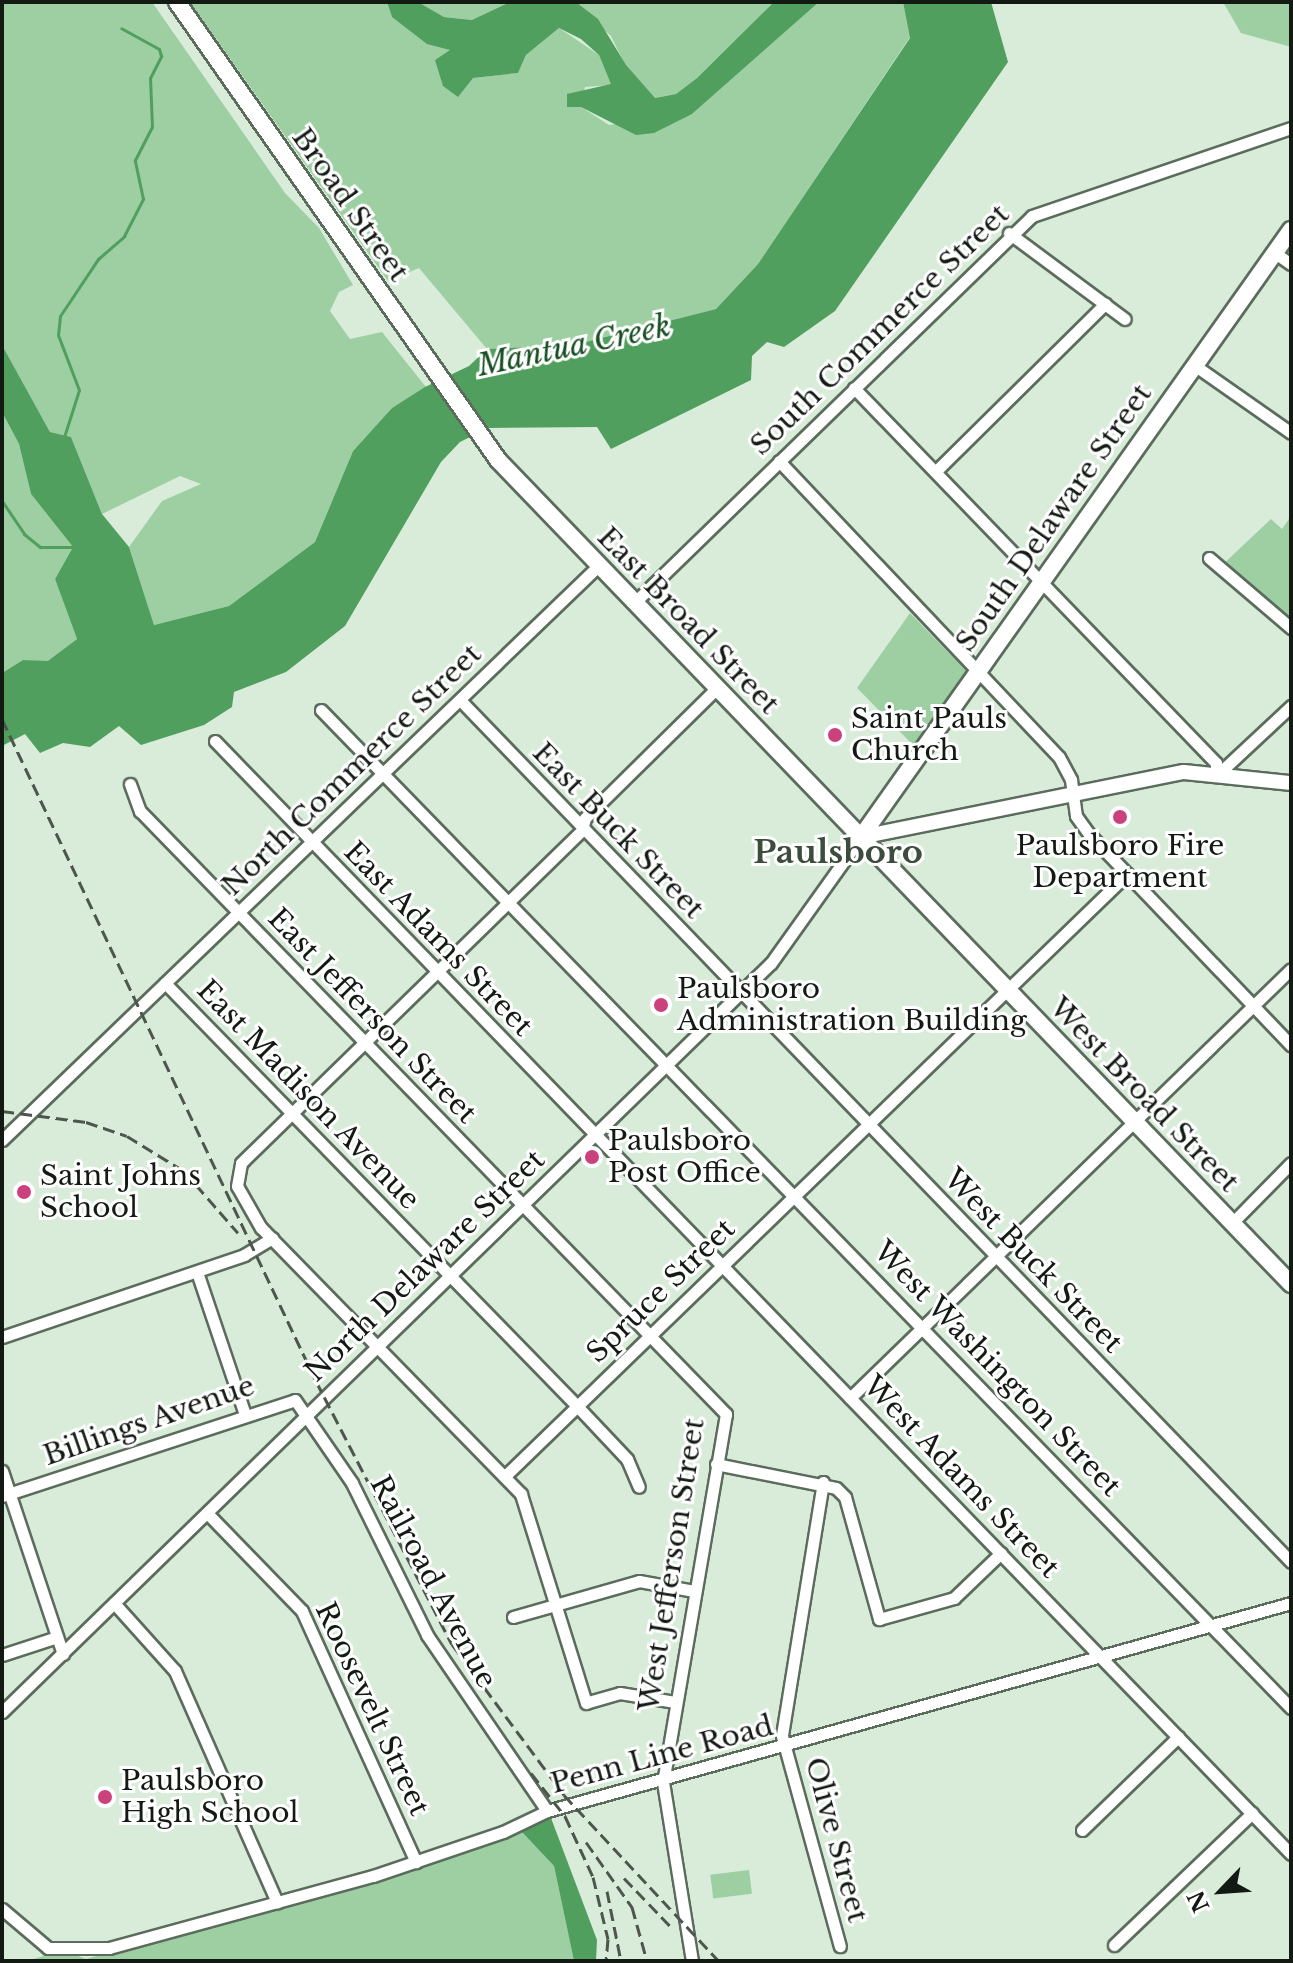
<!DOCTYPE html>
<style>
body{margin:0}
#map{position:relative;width:1293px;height:1963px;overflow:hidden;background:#d8ecd9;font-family:"Libre Baskerville",serif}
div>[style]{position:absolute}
.green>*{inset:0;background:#9dcfa2;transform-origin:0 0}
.water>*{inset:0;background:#519f5e}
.stream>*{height:3px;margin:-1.5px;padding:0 1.5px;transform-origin:1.5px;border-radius:1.5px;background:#519f5e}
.roads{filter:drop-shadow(2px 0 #5b6c5d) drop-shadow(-2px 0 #5b6c5d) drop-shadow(0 2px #5b6c5d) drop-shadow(0 -2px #5b6c5d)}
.minor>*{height:11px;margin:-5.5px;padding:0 5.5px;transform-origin:5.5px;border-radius:5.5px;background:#fff}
.tertiary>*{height:14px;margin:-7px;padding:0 7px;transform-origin:7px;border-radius:7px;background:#fff}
.secondary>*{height:16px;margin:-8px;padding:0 8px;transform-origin:8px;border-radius:8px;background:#fff}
.rail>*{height:3px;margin-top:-1.5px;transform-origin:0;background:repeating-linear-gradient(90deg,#4c564d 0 12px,transparent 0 18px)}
.dots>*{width:22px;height:22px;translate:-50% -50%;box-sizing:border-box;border:4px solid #fff;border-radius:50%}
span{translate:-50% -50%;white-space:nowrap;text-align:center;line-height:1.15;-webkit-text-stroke:6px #fff;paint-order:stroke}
.street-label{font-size:28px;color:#131a14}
.poi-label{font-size:28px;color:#131a14}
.left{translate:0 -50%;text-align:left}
.water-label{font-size:30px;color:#174e23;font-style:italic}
.quarter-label{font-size:32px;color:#3c4c3d;font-weight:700}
.frame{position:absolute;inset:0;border:4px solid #131a14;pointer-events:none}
.north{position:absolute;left:1181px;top:1851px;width:80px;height:80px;-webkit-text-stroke:6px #fff;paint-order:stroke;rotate:245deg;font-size:22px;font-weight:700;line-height:32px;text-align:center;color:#131a14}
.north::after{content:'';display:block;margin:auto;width:28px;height:36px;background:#131a14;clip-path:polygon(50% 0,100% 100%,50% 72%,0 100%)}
</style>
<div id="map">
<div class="green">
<div style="clip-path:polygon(2px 2px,152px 2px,285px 193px,319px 228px,353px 285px,339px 292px,330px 311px,350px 339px,382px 332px,426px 387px,392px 408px,353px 451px,315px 542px,229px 606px,154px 625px,129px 547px,162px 501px,201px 484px,180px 476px,102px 514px,71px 437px,50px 432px,2px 345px)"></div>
<div style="clip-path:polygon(190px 2px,387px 2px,392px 17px,451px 51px,473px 78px,518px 73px,526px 55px,559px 28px,599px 55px,612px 85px,585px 87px,581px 107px,609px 125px,692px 114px,819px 2px,903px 2px,910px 37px,758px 264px,716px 309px,574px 345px,487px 349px,419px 268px,388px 281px)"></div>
<div style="clip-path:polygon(418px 2px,510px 2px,473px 20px,444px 17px)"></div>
<div style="clip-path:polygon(571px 2px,774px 2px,697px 78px,676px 94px,654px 98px,625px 65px,611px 36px)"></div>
<div style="clip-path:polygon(1223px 2px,1291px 2px,1291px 47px,1241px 33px)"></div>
<div style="clip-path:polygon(2px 412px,19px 444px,31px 494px,73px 547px,55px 579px,77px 639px,48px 662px,23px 660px,2px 673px)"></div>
<div style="clip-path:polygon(1291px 516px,1291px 639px,1218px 569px,1271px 519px,1282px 529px)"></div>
<div style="clip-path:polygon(910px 613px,967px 672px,914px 746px,857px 688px)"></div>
<div style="clip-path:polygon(521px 1831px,554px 1866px,574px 1961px,27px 1961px,63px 1950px,86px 1959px)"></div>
<div style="left:749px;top:1870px;width:24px;height:39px;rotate:83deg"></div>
</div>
<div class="water">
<div style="clip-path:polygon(387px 2px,418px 2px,444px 17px,472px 20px,510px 2px,577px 3px,598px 19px,626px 65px,655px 98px,676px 94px,697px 78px,774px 2px,819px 2px,692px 114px,654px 133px,636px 135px,581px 107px,567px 107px,567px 94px,611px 84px,599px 55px,581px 39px,559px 28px,526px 55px,518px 73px,473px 78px,458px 97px,443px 86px,435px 60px,450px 50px,427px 44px,392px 17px)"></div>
<div style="clip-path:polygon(903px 2px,991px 2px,1008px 62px,835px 311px,784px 347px,767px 342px,752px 356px,751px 380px,611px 449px,597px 427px,488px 428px,460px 442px,441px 462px,345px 626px,286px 672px,234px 692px,232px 707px,204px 725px,141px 745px,119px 726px,90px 747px,63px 743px,40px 753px,25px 734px,2px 746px,2px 673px,23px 660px,48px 661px,77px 639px,55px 579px,73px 547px,31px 494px,19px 444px,2px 412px,2px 345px,50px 432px,71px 437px,102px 514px,129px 547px,154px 625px,229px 606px,315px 542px,353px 451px,392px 408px,425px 387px,469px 366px,487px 349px,574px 345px,716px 309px,758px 264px,910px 38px)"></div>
<div style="clip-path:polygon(551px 1818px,597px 1940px,596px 1961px,574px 1961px,554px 1866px,521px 1831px)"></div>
</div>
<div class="stream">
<div style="left:64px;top:437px;width:49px;rotate:-72.3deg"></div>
<div style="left:79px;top:390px;width:59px;rotate:-110.9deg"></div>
<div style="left:58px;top:335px;width:19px;rotate:-84deg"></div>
<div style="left:60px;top:316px;width:69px;rotate:-56.3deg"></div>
<div style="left:98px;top:259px;width:35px;rotate:-41deg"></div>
<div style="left:124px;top:236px;width:42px;rotate:-62.8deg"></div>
<div style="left:143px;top:199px;width:40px;rotate:-102deg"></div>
<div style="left:135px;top:160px;width:37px;rotate:-63deg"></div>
<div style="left:152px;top:127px;width:49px;rotate:-92.3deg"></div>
<div style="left:150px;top:78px;width:25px;rotate:-63deg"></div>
<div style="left:161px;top:56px;width:7px;rotate:-106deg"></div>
<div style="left:159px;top:49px;width:43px;rotate:-151.1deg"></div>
<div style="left:2px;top:501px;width:40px;rotate:56deg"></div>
<div style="left:24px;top:534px;width:21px;rotate:39deg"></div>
<div style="left:40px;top:547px;width:33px"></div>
</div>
<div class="roads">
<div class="minor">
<div style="left:1009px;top:233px;width:144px;rotate:36.6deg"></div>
<div style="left:1275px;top:253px;width:19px;rotate:35deg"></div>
<div style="left:1194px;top:365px;width:118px;rotate:35deg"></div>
<div style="left:854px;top:388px;width:521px;rotate:46.01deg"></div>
<div style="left:1216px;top:763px;width:13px;rotate:90deg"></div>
<div style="left:779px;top:461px;width:407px;rotate:46.6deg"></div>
<div style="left:1059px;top:757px;width:26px;rotate:62deg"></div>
<div style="left:1071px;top:780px;width:36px;rotate:82deg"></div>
<div style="left:1076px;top:816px;width:24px;rotate:54deg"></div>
<div style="left:1090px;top:835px;width:291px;rotate:46.3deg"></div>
<div style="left:936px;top:471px;width:238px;rotate:-44.7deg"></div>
<div style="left:1209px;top:558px;width:108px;rotate:40.5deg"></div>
<div style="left:634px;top:603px;width:555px;rotate:-44.2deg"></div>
<div style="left:1032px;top:216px;width:274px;rotate:-18.8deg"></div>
<div style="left:461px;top:701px;width:1196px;rotate:46.05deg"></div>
<div style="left:321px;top:710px;width:1392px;rotate:45.82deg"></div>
<div style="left:215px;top:741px;width:1548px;rotate:45.97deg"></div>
<div style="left:1216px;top:776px;width:103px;rotate:-43deg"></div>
<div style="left:130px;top:784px;width:29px;rotate:70deg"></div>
<div style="left:140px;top:811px;width:841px;rotate:45.82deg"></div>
<div style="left:726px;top:1414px;width:373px;rotate:99.7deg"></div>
<div style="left:663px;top:1782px;width:181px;rotate:80.8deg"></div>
<div style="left:165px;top:983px;width:590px;rotate:45.75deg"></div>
<div style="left:577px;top:1406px;width:73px;rotate:46.7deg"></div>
<div style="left:627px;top:1459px;width:30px;rotate:67deg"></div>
<div style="left:2px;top:1140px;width:829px;rotate:-43.92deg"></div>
<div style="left:1232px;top:1223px;width:84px;rotate:-45.5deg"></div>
<div style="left:197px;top:1272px;width:151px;rotate:71.4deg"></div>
<div style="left:2px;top:1337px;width:256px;rotate:-18.7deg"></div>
<div style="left:244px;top:1255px;width:33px;rotate:-31deg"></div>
<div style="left:850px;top:1398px;width:615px;rotate:-44.21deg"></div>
<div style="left:716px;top:1464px;width:122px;rotate:11.3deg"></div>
<div style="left:836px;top:1488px;width:13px;rotate:45deg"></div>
<div style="left:845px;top:1497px;width:127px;rotate:74.4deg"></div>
<div style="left:879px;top:1619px;width:78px;rotate:-15.6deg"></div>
<div style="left:954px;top:1598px;width:65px;rotate:-43.8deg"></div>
<div style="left:2px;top:1471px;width:193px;rotate:71.6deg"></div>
<div style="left:505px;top:1476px;width:866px;rotate:-44.06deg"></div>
<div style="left:823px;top:1482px;width:257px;rotate:99.2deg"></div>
<div style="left:782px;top:1736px;width:218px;rotate:74.6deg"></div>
<div style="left:2px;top:1496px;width:308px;rotate:-18.1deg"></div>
<div style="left:295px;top:1400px;width:101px;rotate:55.5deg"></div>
<div style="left:352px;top:1483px;width:169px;rotate:63.7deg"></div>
<div style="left:427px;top:1635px;width:213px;rotate:55.7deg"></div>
<div style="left:208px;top:1514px;width:135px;rotate:45.9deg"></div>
<div style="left:302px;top:1611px;width:276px;rotate:65.6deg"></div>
<div style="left:114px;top:1603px;width:91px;rotate:48.1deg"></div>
<div style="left:175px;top:1671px;width:253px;rotate:66.2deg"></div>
<div style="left:513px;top:1617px;width:131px;rotate:-15.9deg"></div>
<div style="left:639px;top:1581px;width:56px;rotate:10.3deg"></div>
<div style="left:2px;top:1655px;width:58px;rotate:-18.1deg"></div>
<div style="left:675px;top:1702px;width:56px;rotate:-170.7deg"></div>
<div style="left:620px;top:1693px;width:35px;rotate:164deg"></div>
<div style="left:586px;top:1703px;width:219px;rotate:-107.3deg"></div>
<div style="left:521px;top:1494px;width:372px;rotate:-134.3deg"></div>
<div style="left:261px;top:1228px;width:48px;rotate:-119.7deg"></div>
<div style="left:237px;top:1186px;width:23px;rotate:-80deg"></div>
<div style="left:241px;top:1163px;width:477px;rotate:-44.3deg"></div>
<div style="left:582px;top:830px;width:12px;rotate:-76deg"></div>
<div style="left:585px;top:818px;width:185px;rotate:-44.6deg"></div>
<div style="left:2px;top:1712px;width:1073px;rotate:-44.25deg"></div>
<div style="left:771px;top:963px;width:155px;rotate:-54.5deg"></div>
<div style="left:1082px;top:1830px;width:134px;rotate:-44.1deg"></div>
<div style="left:2px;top:1909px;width:60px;rotate:40.3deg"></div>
<div style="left:48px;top:1948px;width:61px"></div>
<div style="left:109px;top:1948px;width:274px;rotate:-15.3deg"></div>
<div style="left:373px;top:1876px;width:137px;rotate:-18.7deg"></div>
<div style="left:503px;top:1832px;width:49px;rotate:-25.5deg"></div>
<div style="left:547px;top:1811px;width:773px;rotate:-15.62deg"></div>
<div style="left:1114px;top:1945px;width:191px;rotate:-43.7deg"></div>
</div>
<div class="tertiary">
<div style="left:861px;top:837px;width:329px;rotate:-11.4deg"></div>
<div style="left:1184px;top:772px;width:108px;rotate:5.9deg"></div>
</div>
<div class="secondary">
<div style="left:177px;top:2px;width:559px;rotate:54.97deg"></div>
<div style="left:498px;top:460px;width:1144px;rotate:46.1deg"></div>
<div style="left:861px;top:837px;width:744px;rotate:-54.69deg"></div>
</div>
</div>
<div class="rail">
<div style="left:2px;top:719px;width:733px;rotate:64.62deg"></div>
<div style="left:316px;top:1381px;width:296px;rotate:62.7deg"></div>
<div style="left:452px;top:1644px;width:188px;rotate:53.4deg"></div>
<div style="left:564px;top:1795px;width:227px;rotate:47deg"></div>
<div style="left:2px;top:1111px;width:85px;rotate:7.5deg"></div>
<div style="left:86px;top:1122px;width:43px;rotate:18.9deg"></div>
<div style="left:127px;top:1136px;width:67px;rotate:31.6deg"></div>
<div style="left:184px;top:1171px;width:82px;rotate:48.9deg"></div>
<div style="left:531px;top:1773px;width:55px;rotate:51.7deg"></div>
<div style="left:565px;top:1816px;width:67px;rotate:65.3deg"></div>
<div style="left:593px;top:1877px;width:64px;rotate:76.4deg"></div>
<div style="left:608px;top:1939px;width:22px;rotate:95deg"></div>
<div style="left:586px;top:1842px;width:80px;rotate:54.7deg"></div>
<div style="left:632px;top:1907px;width:56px;rotate:74.5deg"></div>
<div style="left:624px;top:1878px;width:68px;rotate:46.2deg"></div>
<div style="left:607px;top:1891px;width:71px;rotate:78.7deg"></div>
</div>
<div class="dots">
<div style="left:835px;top:735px;background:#ca417c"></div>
<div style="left:1120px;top:817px;background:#ca417c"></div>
<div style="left:661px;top:1005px;background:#ca417c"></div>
<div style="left:592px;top:1157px;background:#ca417c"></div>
<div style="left:24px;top:1192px;background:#ca417c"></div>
<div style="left:105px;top:1797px;background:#ca417c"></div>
</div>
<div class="street-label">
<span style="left:350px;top:205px;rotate:55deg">Broad Street</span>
<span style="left:880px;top:330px;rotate:-44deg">South Commerce Street</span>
<span style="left:1054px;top:518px;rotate:-55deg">South Delaware Street</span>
<span style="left:688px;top:621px;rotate:46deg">East Broad Street</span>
<span style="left:352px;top:770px;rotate:-44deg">North Commerce Street</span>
<span style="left:618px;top:831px;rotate:46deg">East Buck Street</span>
<span style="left:438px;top:939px;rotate:46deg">East Adams Street</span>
<span style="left:372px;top:1016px;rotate:46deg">East Jefferson Street</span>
<span style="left:308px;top:1095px;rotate:46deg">East Madison Avenue</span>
<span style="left:1144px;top:1095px;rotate:46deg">West Broad Street</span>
<span style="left:1033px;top:1261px;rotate:46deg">West Buck Street</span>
<span style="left:425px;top:1266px;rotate:-44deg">North Delaware Street</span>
<span style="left:661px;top:1291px;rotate:-44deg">Spruce Street</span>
<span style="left:997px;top:1369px;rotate:46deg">West Washington Street</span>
<span style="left:149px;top:1421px;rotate:-19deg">Billings Avenue</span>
<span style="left:961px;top:1477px;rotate:46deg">West Adams Street</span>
<span style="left:672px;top:1565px;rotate:-81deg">West Jefferson Street</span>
<span style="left:433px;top:1582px;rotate:62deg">Railroad Avenue</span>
<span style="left:372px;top:1709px;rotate:65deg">Roosevelt Street</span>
<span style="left:662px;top:1755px;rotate:-15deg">Penn Line Road</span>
<span style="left:836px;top:1840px;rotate:75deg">Olive Street</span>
</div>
<div class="poi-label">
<span class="left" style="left:851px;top:735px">Saint Pauls<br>Church</span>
<span style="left:1120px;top:862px">Paulsboro Fire<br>Department</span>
<span class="left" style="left:677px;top:1005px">Paulsboro<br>Administration Building</span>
<span class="left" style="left:608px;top:1157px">Paulsboro<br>Post Office</span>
<span class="left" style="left:40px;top:1192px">Saint Johns<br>School</span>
<span class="left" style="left:121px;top:1797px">Paulsboro<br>High School</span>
</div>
<div class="water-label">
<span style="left:574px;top:346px;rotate:-12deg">Mantua Creek</span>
</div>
<div class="quarter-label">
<span style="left:838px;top:852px">Paulsboro</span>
</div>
<div class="frame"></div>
<div class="north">N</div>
</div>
